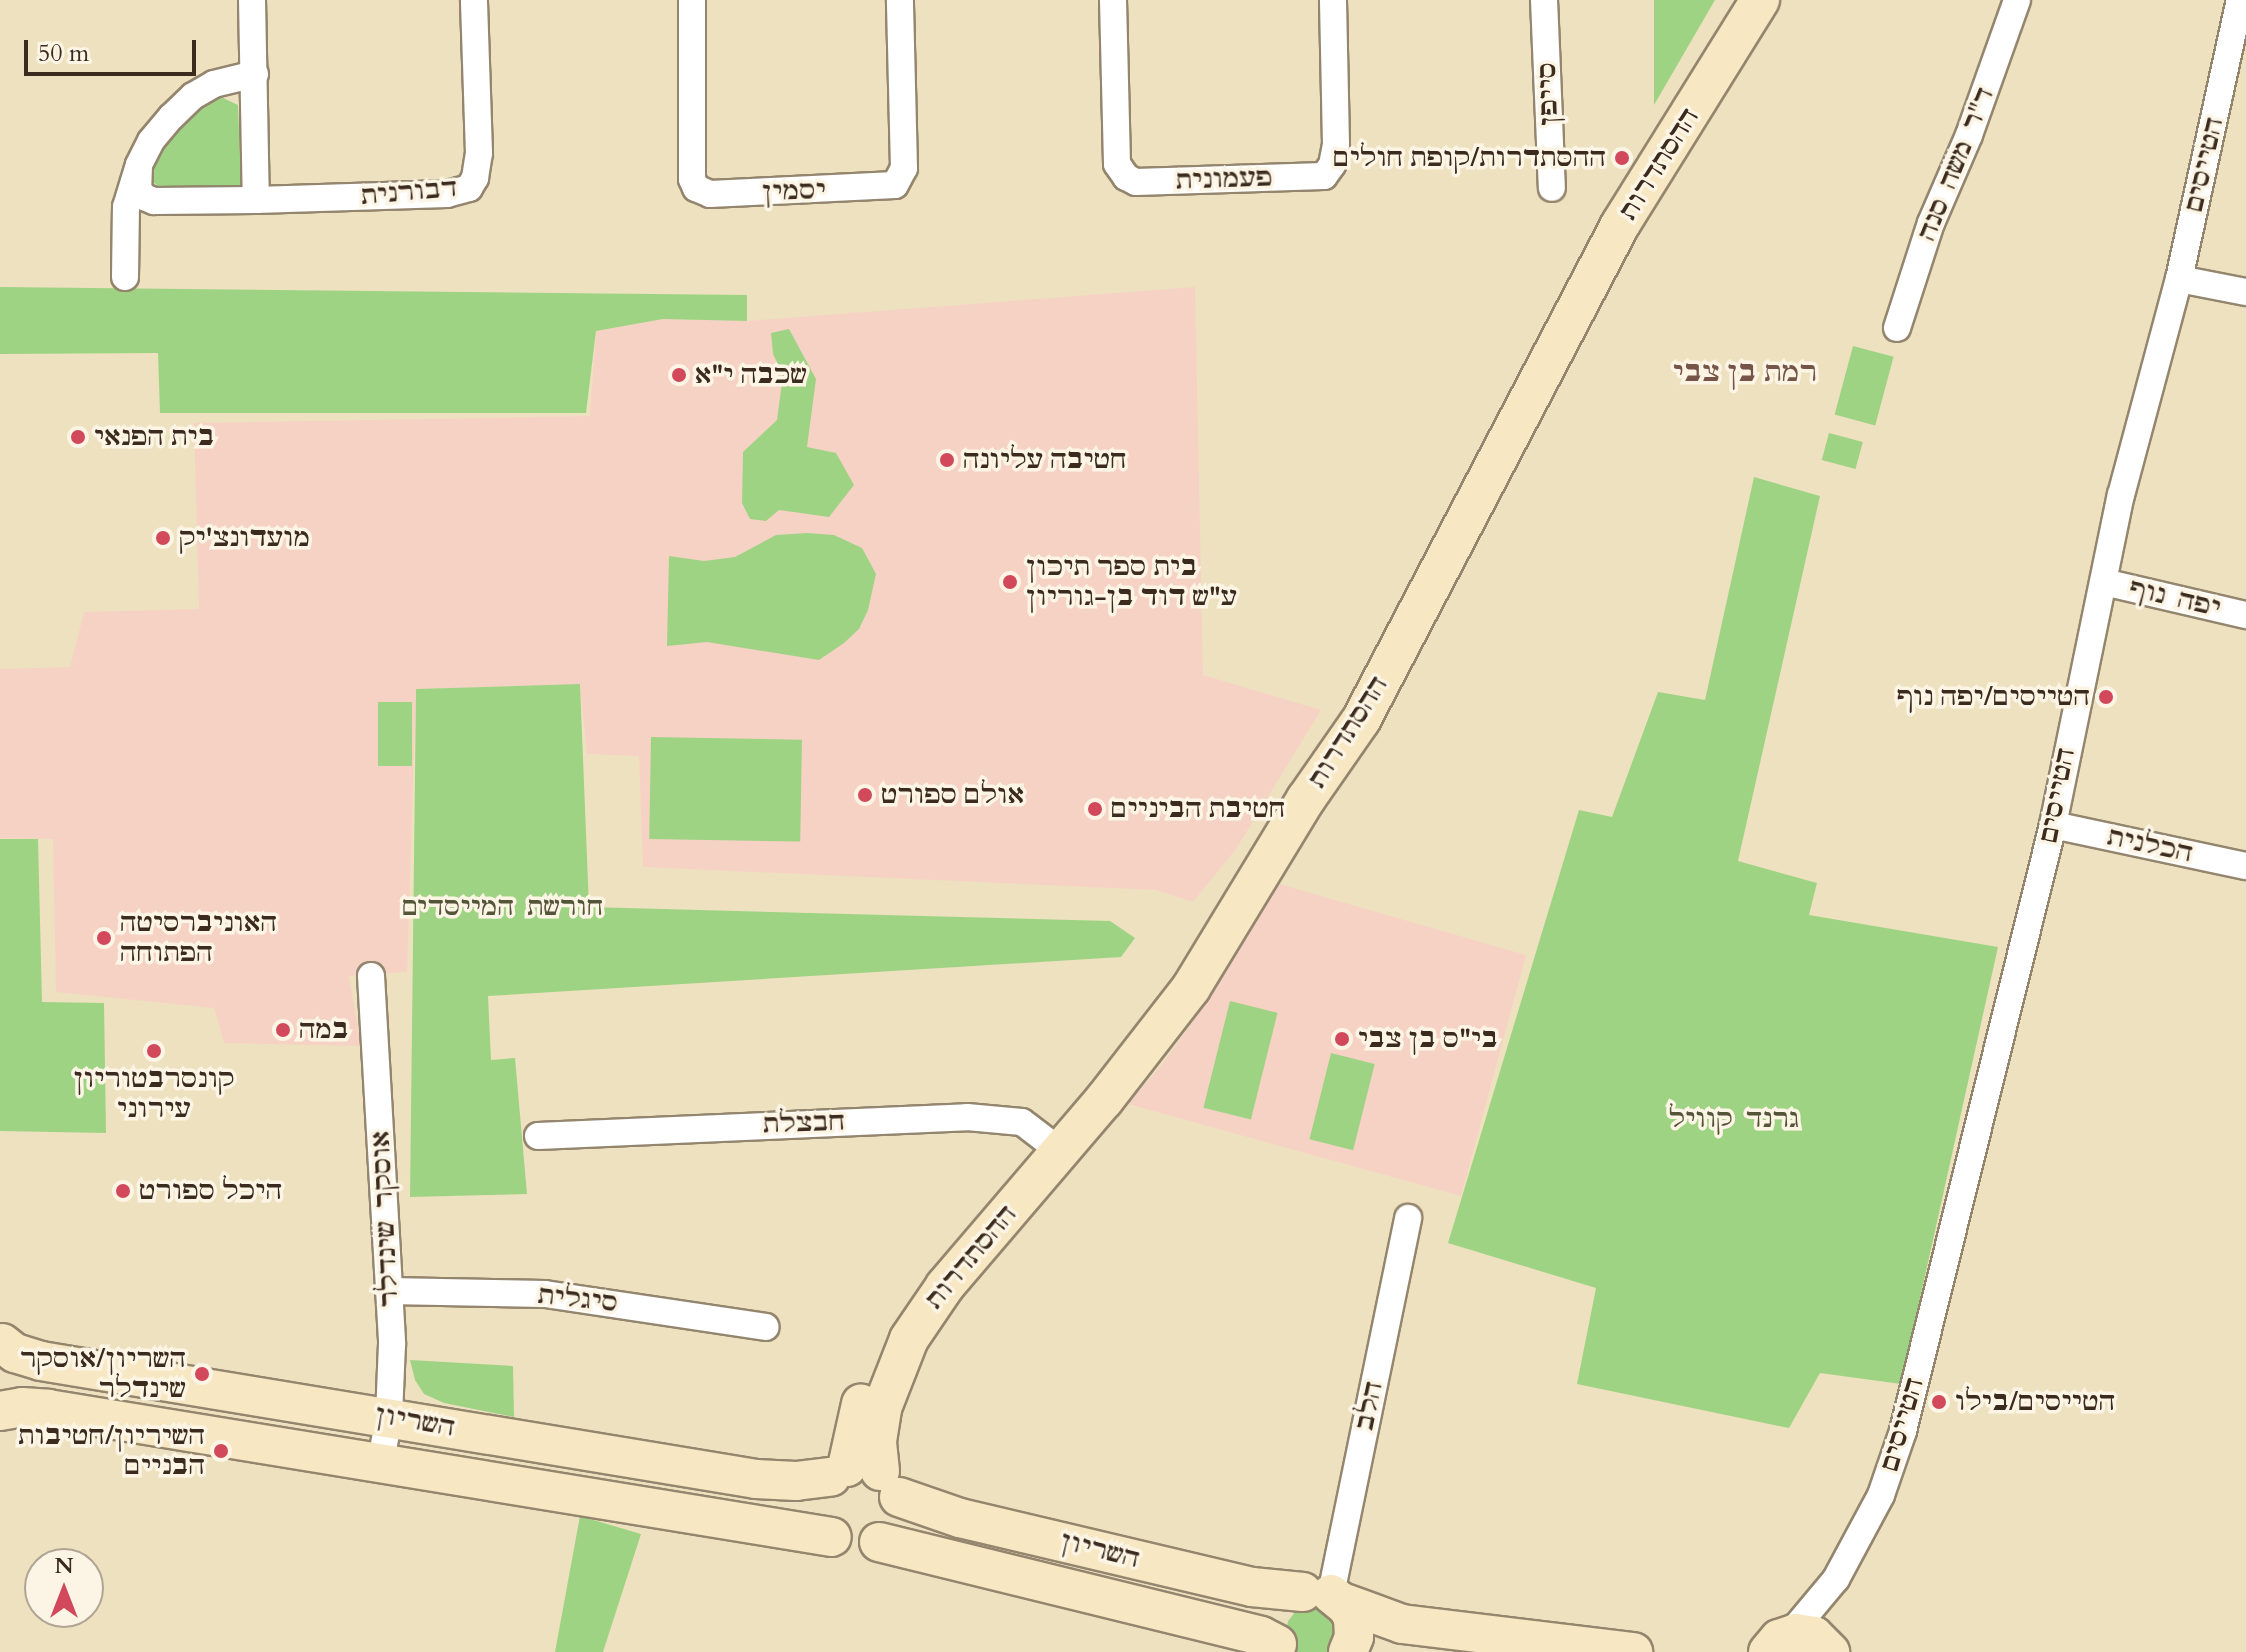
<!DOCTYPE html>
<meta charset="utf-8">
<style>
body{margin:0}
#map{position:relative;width:2246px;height:1652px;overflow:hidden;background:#eee1bf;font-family:Cardo,"Frank Ruhl Libre",serif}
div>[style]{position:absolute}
.built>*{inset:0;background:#f6d2c5}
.green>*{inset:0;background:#9fd384;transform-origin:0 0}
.roads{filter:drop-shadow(2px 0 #94866e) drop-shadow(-2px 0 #94866e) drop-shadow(0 2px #94866e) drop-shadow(0 -2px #94866e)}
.street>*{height:26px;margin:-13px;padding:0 13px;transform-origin:13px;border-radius:13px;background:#fff}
.secondary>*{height:38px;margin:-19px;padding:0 19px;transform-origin:19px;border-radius:19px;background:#f7e8c3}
.dots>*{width:22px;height:22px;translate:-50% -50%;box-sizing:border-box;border:4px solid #fcf5e5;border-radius:50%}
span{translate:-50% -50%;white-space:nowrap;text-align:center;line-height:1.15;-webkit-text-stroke:7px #fcf5e5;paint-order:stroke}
.street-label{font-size:26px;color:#3b2a1e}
.poi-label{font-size:26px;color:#3b2a1e;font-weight:700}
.right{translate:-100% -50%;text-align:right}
.left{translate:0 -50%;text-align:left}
.park-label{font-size:26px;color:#545438}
.neighbourhood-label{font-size:28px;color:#755547;font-weight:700}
.north{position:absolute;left:24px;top:1548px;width:80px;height:80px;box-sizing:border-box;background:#fcf5e5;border:2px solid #afa495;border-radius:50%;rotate:0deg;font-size:22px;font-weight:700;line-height:32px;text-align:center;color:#3b2a1e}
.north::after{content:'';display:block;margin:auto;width:28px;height:36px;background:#d1495b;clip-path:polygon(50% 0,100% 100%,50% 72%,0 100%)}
.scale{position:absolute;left:24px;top:40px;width:172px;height:36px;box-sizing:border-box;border:4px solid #3b2a1e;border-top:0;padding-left:10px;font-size:24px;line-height:28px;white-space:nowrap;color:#3b2a1e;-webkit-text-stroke:6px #fcf5e5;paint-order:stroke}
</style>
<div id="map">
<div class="built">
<div style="clip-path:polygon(1195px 287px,1203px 675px,1321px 710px,1236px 849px,1193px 902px,1156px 890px,643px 867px,639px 756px,587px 754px,580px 685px,416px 689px,407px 972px,349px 976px,361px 1046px,224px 1043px,214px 1008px,56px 992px,53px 839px,0 838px,0 669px,70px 667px,84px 612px,199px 609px,194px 423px,590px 416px,596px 331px,661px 319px,747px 321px)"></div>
<div style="clip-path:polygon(1279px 884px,1526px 955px,1461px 1196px,1128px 1104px,1163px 1063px,1197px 1016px)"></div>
</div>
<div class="green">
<div style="clip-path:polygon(1654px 0,1715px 0,1654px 105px)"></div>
<div style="clip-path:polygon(219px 96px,238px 105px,241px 185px,230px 189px,159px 187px,153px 182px,152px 173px,159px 146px,180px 121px)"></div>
<div style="clip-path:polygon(0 287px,747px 295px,747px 321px,663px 319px,596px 331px,586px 413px,160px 413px,158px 353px,0 354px)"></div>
<div style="clip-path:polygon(789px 329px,816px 379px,807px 447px,836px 453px,854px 485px,829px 517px,779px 510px,766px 521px,750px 519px,742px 503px,743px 452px,777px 420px,783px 375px,773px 354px,771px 333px)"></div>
<div style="left:1853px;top:346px;width:42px;height:71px;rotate:15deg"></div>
<div style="left:1829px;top:433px;width:35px;height:28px;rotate:15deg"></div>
<div style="clip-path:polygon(1754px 477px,1820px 496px,1738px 861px,1817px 883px,1809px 915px,1998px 947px,1901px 1384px,1820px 1373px,1789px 1428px,1577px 1384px,1596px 1288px,1448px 1243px,1579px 810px,1612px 817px,1658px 692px,1705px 700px)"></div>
<div style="clip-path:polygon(807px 533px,834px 535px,862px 548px,876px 574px,868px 610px,859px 629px,844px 643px,819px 660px,707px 642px,667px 646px,669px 556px,704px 561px,735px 557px,776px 535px)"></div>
<div style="clip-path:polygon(580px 684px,589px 907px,1110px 921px,1135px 938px,1121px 957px,488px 996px,491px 1060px,515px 1058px,527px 1194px,410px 1197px,416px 689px)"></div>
<div style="left:378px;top:702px;width:34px;height:64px"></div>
<div style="left:651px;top:737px;width:151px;height:102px;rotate:1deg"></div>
<div style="clip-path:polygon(0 839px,38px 839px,42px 1002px,104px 1003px,106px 1133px,0 1131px)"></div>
<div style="left:1230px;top:1001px;width:49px;height:110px;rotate:14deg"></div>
<div style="left:1331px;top:1053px;width:45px;height:89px;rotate:14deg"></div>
<div style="clip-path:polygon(410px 1360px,513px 1366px,514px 1417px,444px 1403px,424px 1394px,415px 1380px)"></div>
<div style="clip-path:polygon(580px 1516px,641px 1534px,603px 1652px,555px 1652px)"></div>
<div style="clip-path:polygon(1317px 1602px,1338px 1614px,1333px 1652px,1296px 1652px,1286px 1631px,1288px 1621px,1300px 1606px)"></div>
</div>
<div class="roads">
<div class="street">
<div style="left:252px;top:0;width:200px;rotate:88.9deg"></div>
<div style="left:692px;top:0;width:179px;rotate:90deg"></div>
<div style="left:692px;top:179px;width:10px;rotate:66deg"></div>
<div style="left:696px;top:188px;width:15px;rotate:23deg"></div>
<div style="left:710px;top:194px;width:185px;rotate:-2.8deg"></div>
<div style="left:895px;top:185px;width:19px;rotate:-62deg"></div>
<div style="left:904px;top:168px;width:168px;rotate:-91.4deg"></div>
<div style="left:1113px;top:0;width:164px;rotate:88.6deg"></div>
<div style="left:1117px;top:164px;width:16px;rotate:55deg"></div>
<div style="left:1126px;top:177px;width:11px;rotate:27deg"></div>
<div style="left:1136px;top:182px;width:188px;rotate:-1.8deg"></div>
<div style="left:1324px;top:176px;width:14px;rotate:-54deg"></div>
<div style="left:1332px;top:165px;width:21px;rotate:-79deg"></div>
<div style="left:1336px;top:144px;width:144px;rotate:-91.2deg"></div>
<div style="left:1544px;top:0;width:188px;rotate:87.6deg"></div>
<div style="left:255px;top:74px;width:42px;rotate:166.3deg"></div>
<div style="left:214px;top:84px;width:24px;rotate:150deg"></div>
<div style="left:193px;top:96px;width:30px;rotate:136deg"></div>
<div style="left:171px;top:117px;width:31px;rotate:130deg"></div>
<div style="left:151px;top:141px;width:27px;rotate:117deg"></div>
<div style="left:139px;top:165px;width:24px;rotate:92deg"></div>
<div style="left:138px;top:189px;width:10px;rotate:53deg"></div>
<div style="left:144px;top:197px;width:11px;rotate:22deg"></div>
<div style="left:154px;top:201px;width:102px;rotate:-0.6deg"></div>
<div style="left:256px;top:200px;width:191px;rotate:-1.8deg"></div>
<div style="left:447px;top:194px;width:23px;rotate:-15deg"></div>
<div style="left:469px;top:188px;width:12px;rotate:-59deg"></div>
<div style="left:475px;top:178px;width:25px;rotate:-81deg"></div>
<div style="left:479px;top:153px;width:153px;rotate:-91.9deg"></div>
<div style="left:125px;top:277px;width:70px;rotate:-89.2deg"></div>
<div style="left:126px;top:207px;width:39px;rotate:-73deg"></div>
<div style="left:2179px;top:279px;width:68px;rotate:11deg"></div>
<div style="left:1897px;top:328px;width:110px;rotate:-72.1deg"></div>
<div style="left:1931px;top:223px;width:96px;rotate:-66.6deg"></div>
<div style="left:1969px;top:135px;width:143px;rotate:-70.4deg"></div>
<div style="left:2104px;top:582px;width:146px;rotate:13.1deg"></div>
<div style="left:2053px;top:825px;width:197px;rotate:12deg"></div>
<div style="left:371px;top:976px;width:369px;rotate:86.7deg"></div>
<div style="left:392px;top:1344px;width:72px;rotate:92.4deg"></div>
<div style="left:389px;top:1416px;width:47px;rotate:99.9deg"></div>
<div style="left:538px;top:1136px;width:429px;rotate:-2.5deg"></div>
<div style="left:967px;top:1117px;width:55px;rotate:5.2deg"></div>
<div style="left:1022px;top:1122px;width:48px;rotate:37.3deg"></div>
<div style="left:389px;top:1291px;width:156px;rotate:1.1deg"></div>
<div style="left:545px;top:1294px;width:223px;rotate:8.5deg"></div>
<div style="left:1331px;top:1594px;width:384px;rotate:-78.4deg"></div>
<div style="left:1790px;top:1634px;width:72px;rotate:-50.1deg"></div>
<div style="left:1836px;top:1579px;width:95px;rotate:-61.8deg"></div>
<div style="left:1881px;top:1495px;width:68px;rotate:-71deg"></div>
<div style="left:1903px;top:1431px;width:624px;rotate:-76.1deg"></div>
<div style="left:2053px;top:825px;width:337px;rotate:-78.4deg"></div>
<div style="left:2121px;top:495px;width:224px;rotate:-75deg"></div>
<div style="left:2179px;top:279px;width:286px;rotate:-77.7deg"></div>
</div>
<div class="secondary">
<div style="left:2px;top:1343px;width:16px;rotate:38deg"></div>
<div style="left:15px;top:1353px;width:27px;rotate:17deg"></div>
<div style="left:41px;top:1361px;width:725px;rotate:9.37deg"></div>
<div style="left:756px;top:1479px;width:40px;rotate:2.9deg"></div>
<div style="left:796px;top:1481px;width:35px;rotate:-7deg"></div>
<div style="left:0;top:1411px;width:22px;rotate:-10deg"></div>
<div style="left:22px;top:1407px;width:26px;rotate:4deg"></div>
<div style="left:48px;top:1409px;width:794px;rotate:9.27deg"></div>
<div style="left:847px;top:1467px;width:65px;rotate:-77.5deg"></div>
<div style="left:880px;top:1471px;width:30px;rotate:-96deg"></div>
<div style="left:877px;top:1441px;width:33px;rotate:-81deg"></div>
<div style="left:882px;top:1408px;width:74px;rotate:-68.6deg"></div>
<div style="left:909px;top:1339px;width:64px;rotate:-55.8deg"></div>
<div style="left:945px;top:1286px;width:245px;rotate:-49.5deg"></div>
<div style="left:1104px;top:1100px;width:142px;rotate:-52.2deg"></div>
<div style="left:1191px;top:988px;width:221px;rotate:-58.7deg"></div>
<div style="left:1306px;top:799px;width:96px;rotate:-55.2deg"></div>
<div style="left:1361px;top:720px;width:559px;rotate:-62.38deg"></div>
<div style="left:1620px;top:225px;width:265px;rotate:-58.1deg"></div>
<div style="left:899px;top:1497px;width:65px;rotate:19deg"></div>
<div style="left:960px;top:1518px;width:300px;rotate:13.3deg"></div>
<div style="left:1252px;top:1587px;width:51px;rotate:5.6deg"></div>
<div style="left:879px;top:1542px;width:393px;rotate:13.8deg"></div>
<div style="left:1261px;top:1636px;width:18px;rotate:27deg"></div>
<div style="left:1331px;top:1594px;width:21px;rotate:39deg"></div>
<div style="left:1347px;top:1607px;width:13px;rotate:61deg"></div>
<div style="left:1353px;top:1618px;width:19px;rotate:87deg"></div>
<div style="left:1354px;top:1637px;width:16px;rotate:112deg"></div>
<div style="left:1342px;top:1602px;width:64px;rotate:20.1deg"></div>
<div style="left:1402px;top:1624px;width:233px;rotate:6.9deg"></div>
<div style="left:1768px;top:1652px;width:17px;rotate:-50deg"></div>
<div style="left:1779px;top:1639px;width:18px;rotate:-19deg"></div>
<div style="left:1796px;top:1633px;width:18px;rotate:9deg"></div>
<div style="left:1814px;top:1636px;width:23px;rotate:45deg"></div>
</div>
</div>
<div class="dots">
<div style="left:1622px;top:158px;background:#d1495b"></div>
<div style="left:679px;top:375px;background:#d1495b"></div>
<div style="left:78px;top:437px;background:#d1495b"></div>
<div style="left:947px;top:460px;background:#d1495b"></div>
<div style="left:163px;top:538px;background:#d1495b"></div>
<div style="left:1010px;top:582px;background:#d1495b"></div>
<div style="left:2106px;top:697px;background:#d1495b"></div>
<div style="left:865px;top:795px;background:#d1495b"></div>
<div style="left:1095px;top:809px;background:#d1495b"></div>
<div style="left:104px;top:938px;background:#d1495b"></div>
<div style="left:283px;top:1030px;background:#d1495b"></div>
<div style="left:1342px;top:1039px;background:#d1495b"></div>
<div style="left:154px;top:1051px;background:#d1495b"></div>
<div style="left:123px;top:1191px;background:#d1495b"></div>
<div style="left:202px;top:1374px;background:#d1495b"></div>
<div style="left:1939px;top:1402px;background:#d1495b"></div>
<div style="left:221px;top:1451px;background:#d1495b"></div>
</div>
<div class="street-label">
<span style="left:1548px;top:94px;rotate:-92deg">סייפן</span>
<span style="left:1659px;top:164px;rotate:-58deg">ההסתדרות</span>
<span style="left:1956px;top:164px;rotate:-68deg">ד"ר משה סנה</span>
<span style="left:2204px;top:165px;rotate:-77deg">הטייסים</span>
<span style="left:1224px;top:179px;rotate:-2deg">פעמונית</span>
<span style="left:794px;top:191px;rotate:-2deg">יסמין</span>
<span style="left:409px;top:192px;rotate:-5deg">דבורנית</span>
<span style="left:2175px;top:598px;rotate:13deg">יפה נוף</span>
<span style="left:1348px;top:732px;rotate:-58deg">ההסתדרות</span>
<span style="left:2057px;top:796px;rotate:-79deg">הטייסים</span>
<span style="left:2150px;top:845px;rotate:12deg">הכלנית</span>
<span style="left:804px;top:1123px;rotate:-2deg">חבצלת</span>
<span style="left:385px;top:1219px;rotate:-93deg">אוסקר שינדלר</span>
<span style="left:971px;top:1257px;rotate:-50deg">ההסתדרות</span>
<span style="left:578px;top:1299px;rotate:6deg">סיגלית</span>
<span style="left:1369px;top:1406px;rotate:-78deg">הלב</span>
<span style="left:415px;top:1421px;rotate:10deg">השריון</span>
<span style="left:1902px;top:1425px;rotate:-74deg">הטייסים</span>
<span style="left:1100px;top:1550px;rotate:14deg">השריון</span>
</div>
<div class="poi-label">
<span class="right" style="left:1606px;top:158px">ההסתדרות/קופת חולים</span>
<span class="left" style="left:695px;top:375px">שכבה י"א</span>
<span class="left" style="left:94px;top:437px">בית הפנאי</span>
<span class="left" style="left:963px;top:460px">חטיבה עליונה</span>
<span class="left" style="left:179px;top:538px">מועדונצ'יק</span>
<span class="left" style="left:1026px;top:582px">בית ספר תיכון<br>ע"ש דוד בן-גוריון</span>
<span class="right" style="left:2090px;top:697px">הטייסים/יפה נוף</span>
<span class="left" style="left:881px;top:795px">אולם ספורט</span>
<span class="left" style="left:1111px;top:809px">חטיבת הביניים</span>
<span class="left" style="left:120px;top:938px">האוניברסיטה<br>הפתוחה</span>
<span class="left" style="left:299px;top:1030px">במה</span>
<span class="left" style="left:1358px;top:1039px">בי"ס בן צבי</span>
<span style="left:154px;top:1094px">קונסרבטוריון<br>עירוני</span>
<span class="left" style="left:139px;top:1191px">היכל ספורט</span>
<span class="right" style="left:186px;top:1374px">השריון/אוסקר<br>שינדלר</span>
<span class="left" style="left:1955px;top:1402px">הטייסים/בילו</span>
<span class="right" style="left:205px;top:1451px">השיריון/חטיבות<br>הבניים</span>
</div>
<div class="park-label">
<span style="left:502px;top:907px">חורשת המייסדים</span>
<span style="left:1734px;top:1119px">גרנד קוויל</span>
</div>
<div class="neighbourhood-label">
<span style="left:1745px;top:372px">רמת בן צבי</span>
</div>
<div class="north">N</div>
<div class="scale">50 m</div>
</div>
